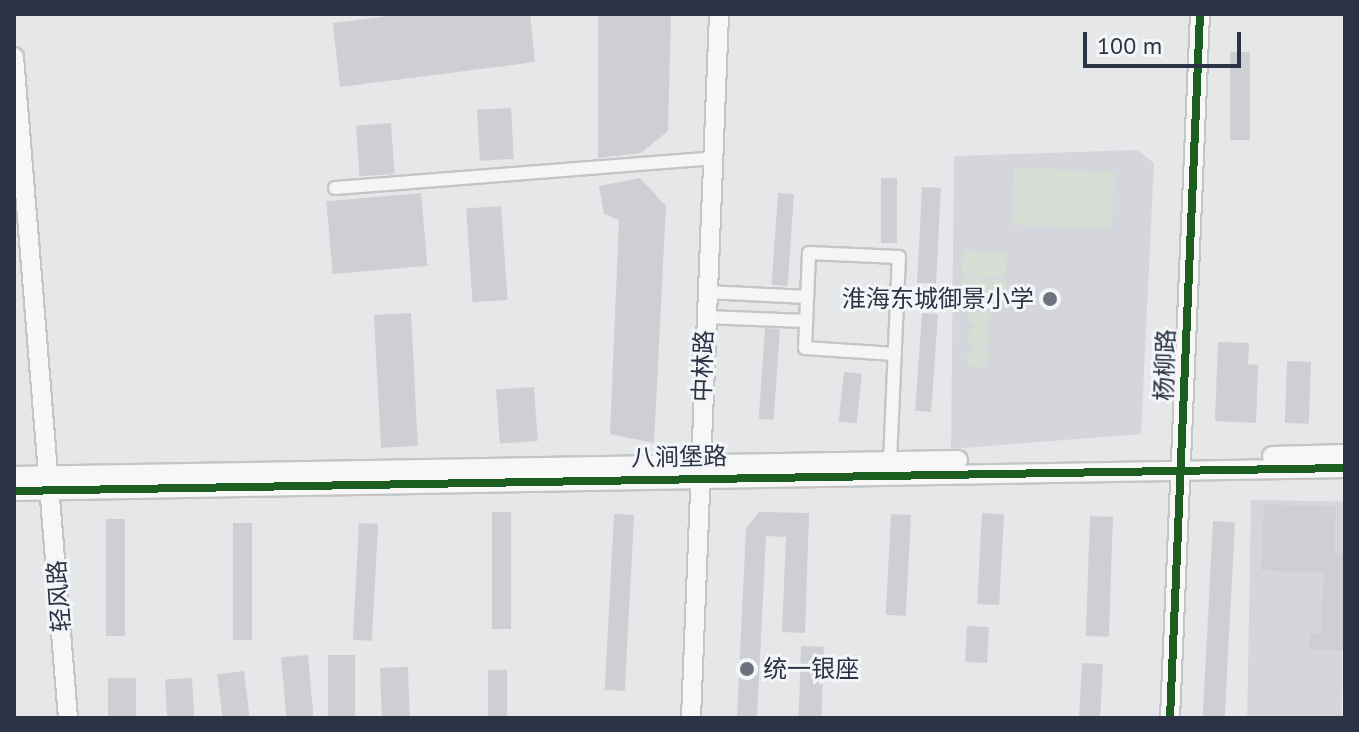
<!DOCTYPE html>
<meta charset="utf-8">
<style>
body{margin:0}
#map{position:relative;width:1359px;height:732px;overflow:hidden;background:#e5e7e9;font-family:"PT Sans","Noto Sans SC",sans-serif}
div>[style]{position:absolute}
.built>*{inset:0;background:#d4d6dc;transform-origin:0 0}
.green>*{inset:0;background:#d6ddd5;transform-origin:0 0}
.round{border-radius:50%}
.building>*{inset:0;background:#cecfd2;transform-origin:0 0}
.roads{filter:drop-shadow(2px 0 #c3c5c7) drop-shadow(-2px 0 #c3c5c7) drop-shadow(0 2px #c3c5c7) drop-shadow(0 -2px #c3c5c7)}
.street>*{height:12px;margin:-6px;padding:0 6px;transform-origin:6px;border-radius:6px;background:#f4f5f6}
.secondary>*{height:18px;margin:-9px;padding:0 9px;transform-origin:9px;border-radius:9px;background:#f7f7f8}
.cycleway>*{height:8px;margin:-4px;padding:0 4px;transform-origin:4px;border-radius:4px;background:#1b5e20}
.dots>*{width:22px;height:22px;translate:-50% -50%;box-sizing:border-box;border:4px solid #f3f5f8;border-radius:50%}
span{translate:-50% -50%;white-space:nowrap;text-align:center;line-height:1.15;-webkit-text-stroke:6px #f3f5f8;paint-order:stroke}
.poi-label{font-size:24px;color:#2b3444}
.right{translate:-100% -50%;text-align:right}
.left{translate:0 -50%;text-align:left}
.street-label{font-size:24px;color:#2b3444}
.frame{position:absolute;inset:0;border:16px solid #2b3444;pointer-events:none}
.scale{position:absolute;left:1083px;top:32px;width:158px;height:36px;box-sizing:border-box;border:4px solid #2b3444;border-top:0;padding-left:10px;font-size:24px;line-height:28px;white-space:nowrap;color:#2b3444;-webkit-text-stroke:6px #f3f5f8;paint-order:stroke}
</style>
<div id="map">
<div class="built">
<div style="clip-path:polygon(1137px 150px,1154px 163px,1141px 434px,951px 449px,954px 156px)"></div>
<div style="left:1251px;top:500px;width:94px;height:218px;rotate:1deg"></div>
</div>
<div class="green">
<div style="left:1014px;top:168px;width:100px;height:57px;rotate:2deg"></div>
<div style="left:963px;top:250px;width:44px;height:26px;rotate:3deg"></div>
<div style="left:963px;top:278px;width:44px;height:26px;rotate:3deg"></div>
<div class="round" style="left:968px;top:306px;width:22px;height:22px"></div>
<div class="round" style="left:968px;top:326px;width:22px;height:22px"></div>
<div class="round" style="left:967px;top:346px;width:22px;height:22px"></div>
</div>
<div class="building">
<div style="clip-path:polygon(405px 14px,530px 14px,535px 62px,340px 87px,333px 23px)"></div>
<div style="clip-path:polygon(598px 14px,671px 14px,668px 131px,641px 153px,598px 158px)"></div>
<div style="left:1230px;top:52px;width:20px;height:88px"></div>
<div style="left:511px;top:108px;width:51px;height:34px;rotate:87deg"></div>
<div style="left:391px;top:123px;width:51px;height:35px;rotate:86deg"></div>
<div style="clip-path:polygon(640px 178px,666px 206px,654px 443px,610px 434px,619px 220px,604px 214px,599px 186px)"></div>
<div style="left:881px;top:178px;width:16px;height:65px"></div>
<div style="left:922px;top:187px;width:19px;height:96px;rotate:3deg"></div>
<div style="left:421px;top:193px;width:73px;height:95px;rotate:85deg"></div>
<div style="left:778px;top:193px;width:16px;height:92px;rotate:4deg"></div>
<div style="left:501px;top:206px;width:94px;height:35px;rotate:86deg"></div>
<div style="left:411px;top:313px;width:133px;height:37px;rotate:87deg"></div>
<div style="left:922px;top:313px;width:16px;height:98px;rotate:4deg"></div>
<div style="left:765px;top:328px;width:15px;height:91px;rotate:4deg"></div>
<div style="clip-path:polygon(1218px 342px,1249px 343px,1248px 364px,1258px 365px,1256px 423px,1215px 421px)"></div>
<div style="left:1287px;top:361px;width:24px;height:62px;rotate:2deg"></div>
<div style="left:844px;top:372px;width:18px;height:50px;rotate:6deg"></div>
<div style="left:534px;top:387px;width:54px;height:38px;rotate:86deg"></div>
<div style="clip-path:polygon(1264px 504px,1336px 507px,1334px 553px,1345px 553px,1345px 651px,1309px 649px,1310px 633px,1321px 633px,1324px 573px,1261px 570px)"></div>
<div style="left:492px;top:512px;width:19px;height:117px"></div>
<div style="clip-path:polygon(759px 512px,809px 513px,805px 633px,782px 632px,786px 537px,766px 536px,757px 718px,737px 718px,746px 528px)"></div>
<div style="left:982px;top:513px;width:22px;height:91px;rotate:3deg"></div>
<div style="left:614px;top:514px;width:20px;height:176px;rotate:3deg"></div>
<div style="left:891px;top:514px;width:20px;height:101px;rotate:3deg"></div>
<div style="left:1090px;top:516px;width:23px;height:120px;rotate:2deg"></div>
<div style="left:106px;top:519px;width:19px;height:117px"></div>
<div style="left:1213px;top:521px;width:22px;height:197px;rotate:3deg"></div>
<div style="left:233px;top:523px;width:19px;height:117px"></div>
<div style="left:359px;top:523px;width:19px;height:117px;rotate:3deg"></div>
<div style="left:967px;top:626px;width:22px;height:36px;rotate:3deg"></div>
<div style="left:801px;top:646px;width:23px;height:72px;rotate:2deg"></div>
<div style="left:308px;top:655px;width:63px;height:27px;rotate:85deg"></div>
<div style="left:328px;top:655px;width:27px;height:63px"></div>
<div style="left:1082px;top:663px;width:21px;height:55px;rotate:3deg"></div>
<div style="left:408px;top:667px;width:51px;height:28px;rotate:88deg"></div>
<div style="left:488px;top:670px;width:19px;height:48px"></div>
<div style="left:244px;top:671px;width:47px;height:27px;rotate:83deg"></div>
<div style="left:108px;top:678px;width:28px;height:40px"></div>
<div style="left:192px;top:678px;width:40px;height:27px;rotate:87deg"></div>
</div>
<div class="roads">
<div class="street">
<div style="left:335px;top:188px;width:378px;rotate:-4.5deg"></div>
<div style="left:707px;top:292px;width:100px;rotate:2.9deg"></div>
<div style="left:705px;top:317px;width:101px;rotate:2.3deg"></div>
<div style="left:890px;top:461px;width:204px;rotate:-87.5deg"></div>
<div style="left:899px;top:257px;width:90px;rotate:-177.5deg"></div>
<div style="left:809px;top:253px;width:95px;rotate:92.4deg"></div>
<div style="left:805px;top:348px;width:90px;rotate:3.8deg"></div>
</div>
<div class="secondary">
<div style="left:14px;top:57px;width:663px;rotate:85.33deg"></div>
<div style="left:1272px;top:456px;width:73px;rotate:-1.6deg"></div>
<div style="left:14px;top:476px;width:944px;rotate:-0.97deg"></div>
<div style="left:14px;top:491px;width:1331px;rotate:-0.99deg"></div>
<div style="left:691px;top:718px;width:705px;rotate:-87.72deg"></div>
<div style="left:1170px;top:718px;width:705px;rotate:-87.56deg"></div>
</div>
</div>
<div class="cycleway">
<div style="left:14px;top:491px;width:1331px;rotate:-0.99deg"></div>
<div style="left:1170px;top:718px;width:705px;rotate:-87.56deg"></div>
</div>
<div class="dots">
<div style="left:1050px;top:299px;background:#6c737e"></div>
<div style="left:747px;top:669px;background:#6c737e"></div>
</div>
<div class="poi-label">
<span class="right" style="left:1034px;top:299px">淮海东城御景小学</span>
<span class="left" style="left:763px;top:669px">统一银座</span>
</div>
<div class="street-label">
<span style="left:1165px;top:365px;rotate:-88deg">杨柳路</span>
<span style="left:703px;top:366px;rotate:-88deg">中林路</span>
<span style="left:679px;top:457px;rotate:-1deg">八涧堡路</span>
<span style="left:59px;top:596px;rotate:-94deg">轻风路</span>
</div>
<div class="frame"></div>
<div class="scale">100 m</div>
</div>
